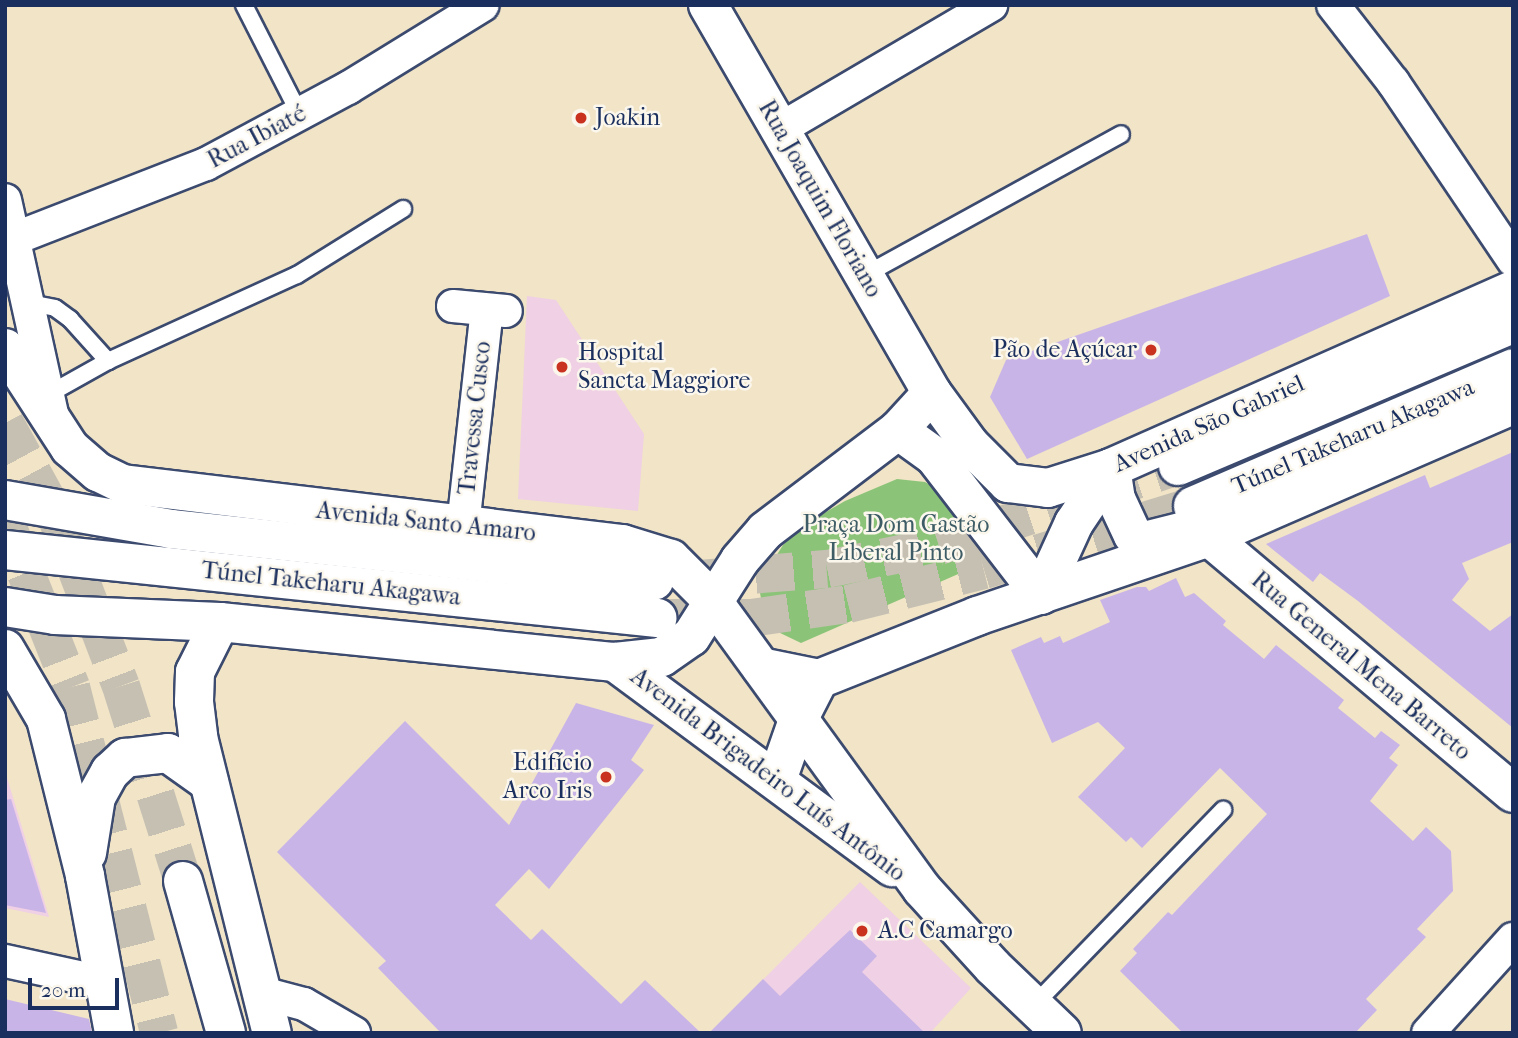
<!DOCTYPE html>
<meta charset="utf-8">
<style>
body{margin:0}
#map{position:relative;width:1518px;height:1038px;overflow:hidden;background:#f1e4c7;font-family:"IM FELL French Canon",serif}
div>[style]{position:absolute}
.built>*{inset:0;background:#f0d0e4}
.green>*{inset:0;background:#8bc478}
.building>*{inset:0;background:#c9b4e7}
.primary-tunnel>*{height:38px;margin-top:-19px;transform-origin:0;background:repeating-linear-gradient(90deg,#c6c0b2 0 38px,transparent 0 57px)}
.trunk-tunnel>*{height:38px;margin-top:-19px;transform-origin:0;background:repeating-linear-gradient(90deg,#c6c0b2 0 38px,transparent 0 57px)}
.roads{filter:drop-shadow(2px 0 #3b4a6e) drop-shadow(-2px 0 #3b4a6e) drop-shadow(0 2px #3b4a6e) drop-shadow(0 -2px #3b4a6e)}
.service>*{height:16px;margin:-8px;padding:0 8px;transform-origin:8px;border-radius:8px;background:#fff}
.minor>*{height:32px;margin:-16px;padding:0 16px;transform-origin:16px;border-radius:16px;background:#fff}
.tertiary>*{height:38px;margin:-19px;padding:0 19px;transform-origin:19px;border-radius:19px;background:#fff}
.secondary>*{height:38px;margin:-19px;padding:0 19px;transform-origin:19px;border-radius:19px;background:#fff}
.primary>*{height:38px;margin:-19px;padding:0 19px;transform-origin:19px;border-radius:19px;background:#fff}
.trunk>*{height:38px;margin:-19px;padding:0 19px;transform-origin:19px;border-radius:19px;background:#fff}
.dots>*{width:19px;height:19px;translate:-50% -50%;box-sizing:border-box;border:4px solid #fbf7ec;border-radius:50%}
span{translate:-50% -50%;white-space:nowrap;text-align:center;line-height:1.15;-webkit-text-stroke:5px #fbf7ec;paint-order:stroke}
.poi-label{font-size:24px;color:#1b2f5e}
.left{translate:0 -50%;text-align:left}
.right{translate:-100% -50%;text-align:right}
.street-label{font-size:24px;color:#1b2f5e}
.park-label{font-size:24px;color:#3d5c66}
.frame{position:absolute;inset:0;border:7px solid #1b2f5e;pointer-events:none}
.scale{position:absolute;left:28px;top:978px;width:91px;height:32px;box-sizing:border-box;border:4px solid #1b2f5e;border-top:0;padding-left:9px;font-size:21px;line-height:24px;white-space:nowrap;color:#1b2f5e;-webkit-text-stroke:5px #fbf7ec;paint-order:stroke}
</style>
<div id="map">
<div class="built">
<div style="clip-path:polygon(527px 296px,556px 300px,644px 434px,638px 511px,518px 499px)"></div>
<div style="clip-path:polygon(5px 771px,49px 917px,5px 908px)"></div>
<div style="clip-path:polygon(860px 882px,971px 988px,930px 1033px,712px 1031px)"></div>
</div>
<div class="green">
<div style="clip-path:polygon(897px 479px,925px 482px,939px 490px,982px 557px,981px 564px,801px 643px,776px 631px,764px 615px,760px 593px,767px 571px,783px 545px,807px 523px,845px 501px)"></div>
</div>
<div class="building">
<div style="clip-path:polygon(1367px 234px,1390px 296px,1027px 459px,990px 397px,1006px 360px)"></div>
<div style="clip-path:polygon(1513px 452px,1513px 542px,1462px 563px,1469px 579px,1452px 600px,1490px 631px,1513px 614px,1513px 728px,1358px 601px,1320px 573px,1313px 582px,1266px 544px,1425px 475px,1430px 488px)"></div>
<div style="clip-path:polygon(1176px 578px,1185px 597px,1194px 593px,1226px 621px,1223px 625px,1264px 659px,1276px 645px,1344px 700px,1338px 708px,1375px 738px,1381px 731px,1400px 745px,1389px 758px,1398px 765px,1370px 801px,1413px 841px,1426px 827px,1451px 851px,1453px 891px,1417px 929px,1426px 937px,1366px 999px,1377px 1010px,1355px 1033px,1183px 1033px,1120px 971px,1137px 953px,1133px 949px,1168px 912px,1172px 915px,1267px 814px,1220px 768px,1142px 848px,1131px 837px,1126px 842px,1078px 797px,1125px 748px,1098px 722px,1052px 743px,1011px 650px,1041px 637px,1044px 643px,1060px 636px,1063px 643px,1110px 622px,1100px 600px,1137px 587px,1146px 587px,1149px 591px)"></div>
<div style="clip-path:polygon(576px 703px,654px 725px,631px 760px,644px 770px,549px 889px,529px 869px,495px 905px,531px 940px,542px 929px,621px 1004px,645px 980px,701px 1033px,441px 1033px,378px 968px,386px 961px,277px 852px,405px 721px,509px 825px)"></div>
<div style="clip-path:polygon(11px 799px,46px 913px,5px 905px,5px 800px)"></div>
<div style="clip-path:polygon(850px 930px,877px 956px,862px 972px,925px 1033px,709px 1033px,763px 979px,780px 996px)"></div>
<div style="clip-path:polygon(5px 999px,89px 1019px,92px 1033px,5px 1033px)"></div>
</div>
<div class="primary-tunnel">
<div style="left:699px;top:579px;width:128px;rotate:-4.5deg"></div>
<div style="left:827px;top:569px;width:114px;rotate:-11.6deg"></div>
<div style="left:939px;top:546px;width:252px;rotate:-18.5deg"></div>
<div style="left:657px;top:618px;width:94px"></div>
<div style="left:751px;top:618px;width:98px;rotate:-8.2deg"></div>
<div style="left:848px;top:604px;width:140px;rotate:-14deg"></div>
<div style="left:984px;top:570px;width:219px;rotate:-17deg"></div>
</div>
<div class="trunk-tunnel">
<div style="left:5px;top:423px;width:106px;rotate:61.3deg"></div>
<div style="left:56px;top:516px;width:182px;rotate:69.1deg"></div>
<div style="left:121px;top:686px;width:205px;rotate:72.4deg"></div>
<div style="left:5px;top:520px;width:180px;rotate:68.4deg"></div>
<div style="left:71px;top:687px;width:357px;rotate:75.7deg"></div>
</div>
<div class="roads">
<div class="service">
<div style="left:244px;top:5px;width:123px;rotate:63deg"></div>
<div style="left:865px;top:275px;width:292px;rotate:-28.8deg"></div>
<div style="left:30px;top:303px;width:25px;rotate:11deg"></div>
<div style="left:55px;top:308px;width:19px;rotate:36deg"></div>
<div style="left:70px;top:319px;width:57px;rotate:47.9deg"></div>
<div style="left:49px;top:394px;width:68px;rotate:-29.2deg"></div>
<div style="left:108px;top:361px;width:208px;rotate:-24.5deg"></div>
<div style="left:297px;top:275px;width:125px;rotate:-31.9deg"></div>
<div style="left:1034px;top:1005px;width:272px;rotate:-45.9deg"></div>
</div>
<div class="minor">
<div style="left:1333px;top:5px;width:98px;rotate:52.1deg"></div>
<div style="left:1393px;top:82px;width:215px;rotate:56deg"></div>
<div style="left:780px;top:129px;width:245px;rotate:-30.4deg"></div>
<div style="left:5px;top:200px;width:219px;rotate:77.6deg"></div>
<div style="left:16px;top:238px;width:204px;rotate:-21.3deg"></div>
<div style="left:206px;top:164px;width:161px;rotate:-28.2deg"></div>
<div style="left:348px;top:88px;width:158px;rotate:-31.6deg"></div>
<div style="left:453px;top:306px;width:53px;rotate:5.4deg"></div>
<div style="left:463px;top:526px;width:217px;rotate:-83.7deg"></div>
<div style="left:5px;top:961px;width:103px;rotate:12.3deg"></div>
<div style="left:262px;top:993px;width:43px;rotate:14.7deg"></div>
<div style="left:304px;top:1004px;width:58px;rotate:30.1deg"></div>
<div style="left:1428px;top:1033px;width:127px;rotate:-47.9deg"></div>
</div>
<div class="tertiary">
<div style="left:708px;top:5px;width:448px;rotate:60deg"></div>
<div style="left:1209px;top:537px;width:397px;rotate:40.1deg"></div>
</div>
<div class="secondary">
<div style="left:712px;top:600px;width:357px;rotate:54deg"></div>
<div style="left:922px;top:889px;width:105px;rotate:47.7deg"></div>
<div style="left:993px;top:967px;width:95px;rotate:43.7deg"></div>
<div style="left:615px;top:662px;width:345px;rotate:36.5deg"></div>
</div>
<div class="primary">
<div style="left:5px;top:348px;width:119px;rotate:57deg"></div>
<div style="left:70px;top:448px;width:37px;rotate:41deg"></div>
<div style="left:98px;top:472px;width:28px;rotate:26deg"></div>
<div style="left:123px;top:484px;width:503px;rotate:6.86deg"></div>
<div style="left:622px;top:544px;width:51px;rotate:17deg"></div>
<div style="left:671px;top:559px;width:58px;rotate:45deg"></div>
<div style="left:898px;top:430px;width:44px;rotate:35.8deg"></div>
<div style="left:934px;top:456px;width:175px;rotate:52.4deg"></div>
<div style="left:1178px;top:466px;width:364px;rotate:-23deg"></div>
<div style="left:1111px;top:468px;width:31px;rotate:81deg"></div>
<div style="left:1116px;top:499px;width:40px;rotate:65deg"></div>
<div style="left:1133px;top:535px;width:11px;rotate:41deg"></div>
<div style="left:1141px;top:542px;width:40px;rotate:-14.4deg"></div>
<div style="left:5px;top:500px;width:169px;rotate:9.9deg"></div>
<div style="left:171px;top:529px;width:486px;rotate:6.1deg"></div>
<div style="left:1193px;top:506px;width:348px;rotate:-23.3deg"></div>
<div style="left:5px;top:550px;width:656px;rotate:5.95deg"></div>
<div style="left:1041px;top:595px;width:79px;rotate:-65.4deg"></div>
<div style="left:1074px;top:523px;width:66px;rotate:-56.1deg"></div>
<div style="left:5px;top:607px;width:51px;rotate:9.1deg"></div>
<div style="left:55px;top:615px;width:165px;rotate:2.4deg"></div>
<div style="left:220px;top:622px;width:397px;rotate:5.8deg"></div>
<div style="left:615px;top:662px;width:47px;rotate:-6.1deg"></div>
<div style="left:662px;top:657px;width:35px;rotate:-35deg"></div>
<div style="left:691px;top:637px;width:91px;rotate:-57.5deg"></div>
<div style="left:740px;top:560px;width:38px;rotate:-49deg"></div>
<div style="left:765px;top:531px;width:167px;rotate:-37.2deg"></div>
<div style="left:898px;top:430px;width:50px;rotate:-47.4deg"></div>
<div style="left:932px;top:393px;width:64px;rotate:53.8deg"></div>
<div style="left:970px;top:445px;width:54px;rotate:45deg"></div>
<div style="left:1008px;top:483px;width:40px;rotate:7.1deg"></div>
<div style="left:1048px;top:488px;width:66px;rotate:-17.6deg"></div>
<div style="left:1111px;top:468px;width:440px;rotate:-23.9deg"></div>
<div style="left:220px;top:622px;width:56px;rotate:116.6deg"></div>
<div style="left:195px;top:672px;width:30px;rotate:92deg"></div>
<div style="left:194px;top:702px;width:35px;rotate:83deg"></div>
<div style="left:198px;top:737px;width:305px;rotate:76deg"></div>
<div style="left:5px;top:649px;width:81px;rotate:59.6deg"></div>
<div style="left:46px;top:719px;width:162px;rotate:76deg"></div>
<div style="left:85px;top:876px;width:160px;rotate:79.5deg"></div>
<div style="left:761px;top:667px;width:59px;rotate:11.7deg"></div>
<div style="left:777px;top:780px;width:64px;rotate:-70.7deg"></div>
<div style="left:798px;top:720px;width:46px;rotate:-62.9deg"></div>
<div style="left:819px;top:679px;width:170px;rotate:-21.7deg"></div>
<div style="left:977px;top:616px;width:245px;rotate:-18.8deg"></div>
<div style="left:1209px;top:537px;width:331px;rotate:-23.5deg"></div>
<div style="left:87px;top:853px;width:57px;rotate:-80.9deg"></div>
<div style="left:96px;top:797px;width:29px;rotate:-61deg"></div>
<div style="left:110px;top:772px;width:21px;rotate:-43deg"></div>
<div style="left:125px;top:758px;width:43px;rotate:-6.6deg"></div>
<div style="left:168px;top:753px;width:50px;rotate:35.3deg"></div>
</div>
<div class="trunk">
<div style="left:183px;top:881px;width:158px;rotate:74.2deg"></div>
</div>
</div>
<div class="dots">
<div style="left:581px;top:118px;background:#c8321e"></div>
<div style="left:1151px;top:350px;background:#c8321e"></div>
<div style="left:562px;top:367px;background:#c8321e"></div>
<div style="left:606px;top:777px;background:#c8321e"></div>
<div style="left:862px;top:931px;background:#c8321e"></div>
</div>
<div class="poi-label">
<span class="left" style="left:595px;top:118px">Joakin</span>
<span class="right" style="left:1137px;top:350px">Pão de Açúcar</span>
<span class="left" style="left:578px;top:367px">Hospital<br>Sancta Maggiore</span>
<span class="right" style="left:592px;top:777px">Edifício<br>Arco Iris</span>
<span class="left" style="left:878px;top:931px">A.C Camargo</span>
</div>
<div class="street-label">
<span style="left:257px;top:137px;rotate:-28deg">Rua Ibiaté</span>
<span style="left:820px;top:199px;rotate:60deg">Rua Joaquim Floriano</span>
<span style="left:475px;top:418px;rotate:-84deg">Travessa Cusco</span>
<span style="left:1209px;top:424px;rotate:-24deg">Avenida São Gabriel</span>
<span style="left:1353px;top:437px;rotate:-23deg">Túnel Takeharu Akagawa</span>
<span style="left:426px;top:522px;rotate:6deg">Avenida Santo Amaro</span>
<span style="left:331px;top:584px;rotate:6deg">Túnel Takeharu Akagawa</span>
<span style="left:1361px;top:666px;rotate:40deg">Rua General Mena Barreto</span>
<span style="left:768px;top:775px;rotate:37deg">Avenida Brigadeiro Luís Antônio</span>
</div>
<div class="park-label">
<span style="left:896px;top:539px">Praça Dom Gastão<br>Liberal Pinto</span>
</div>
<div class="frame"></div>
<div class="scale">20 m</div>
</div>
